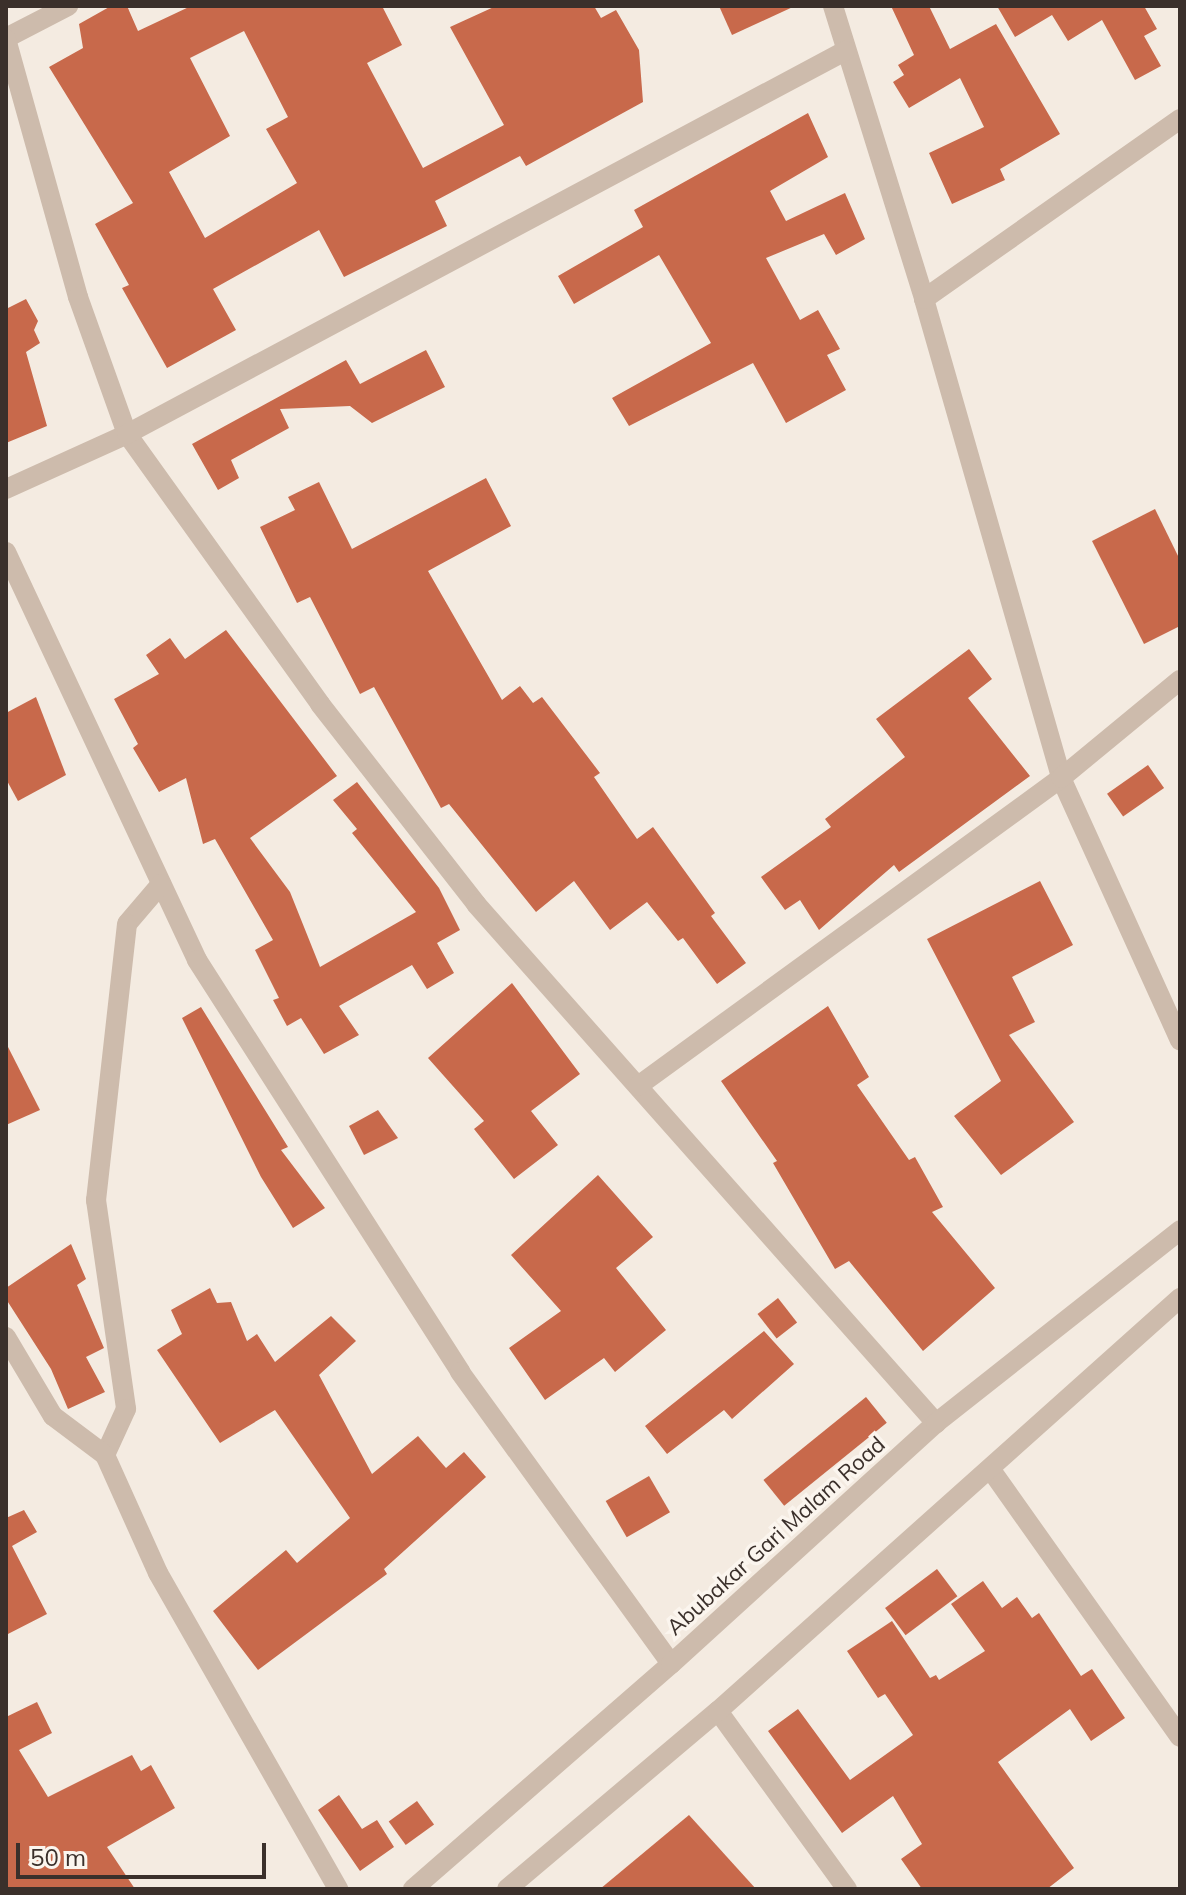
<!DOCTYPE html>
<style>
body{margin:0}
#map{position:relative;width:1186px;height:1895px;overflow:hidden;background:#f4ebe1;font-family:Mulish,sans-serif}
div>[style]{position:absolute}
.building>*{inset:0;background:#c8694b;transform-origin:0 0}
.minor>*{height:20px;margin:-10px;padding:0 10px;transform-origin:10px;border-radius:10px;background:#cdbbac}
span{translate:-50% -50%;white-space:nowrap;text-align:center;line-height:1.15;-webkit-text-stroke:7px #fbf5ee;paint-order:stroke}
.street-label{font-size:22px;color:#3b302b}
.frame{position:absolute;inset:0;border:8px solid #3b302b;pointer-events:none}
.scale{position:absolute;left:16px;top:1843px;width:250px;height:36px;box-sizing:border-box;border:4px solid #3b302b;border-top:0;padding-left:10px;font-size:24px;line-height:28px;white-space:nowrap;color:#3b302b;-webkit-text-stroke:6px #fbf5ee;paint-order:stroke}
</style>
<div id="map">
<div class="building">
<div style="clip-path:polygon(evenodd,111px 6px,127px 6px,138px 31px,191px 6px,382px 6px,402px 45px,367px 63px,423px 168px,504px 125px,450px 27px,496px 6px,594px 6px,601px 18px,616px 10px,639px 50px,643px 102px,526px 166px,520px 156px,435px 201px,447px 226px,344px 277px,319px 230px,213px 289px,236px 330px,167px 368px,122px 288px,129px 285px,95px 224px,133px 203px,49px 67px,83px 48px,79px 24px,111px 6px,244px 31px,288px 117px,266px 129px,297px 183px,205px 238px,169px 172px,230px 136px,190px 58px,244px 31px)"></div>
<div style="clip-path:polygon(719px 6px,795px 6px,732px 35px)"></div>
<div style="clip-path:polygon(891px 6px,929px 6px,950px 49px,996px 24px,1060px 134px,1000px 169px,1005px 180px,952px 204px,929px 153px,984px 127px,960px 78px,909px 108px,893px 82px,904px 75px,898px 65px,914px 55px)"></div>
<div style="clip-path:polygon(997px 6px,1144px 6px,1157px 29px,1144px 36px,1161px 66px,1135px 80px,1102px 20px,1068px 41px,1052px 15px,1015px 37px)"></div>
<div style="clip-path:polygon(808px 113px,828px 157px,770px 191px,786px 221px,845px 193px,865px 239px,836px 255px,824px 234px,766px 258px,800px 320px,818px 310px,840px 349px,827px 355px,846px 390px,786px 423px,753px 363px,629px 426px,612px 398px,711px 343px,659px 255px,574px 304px,558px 276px,643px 227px,634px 210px)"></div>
<div style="clip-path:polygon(26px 299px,38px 321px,34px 330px,40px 343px,26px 352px,47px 426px,6px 443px,6px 309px)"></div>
<div style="clip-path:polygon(426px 350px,445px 387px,372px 423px,350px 406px,280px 409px,289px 428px,231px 460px,239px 478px,218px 490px,192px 444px,346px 360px,360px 384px)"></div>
<div style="clip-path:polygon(486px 478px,511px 526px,428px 571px,502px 700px,520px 686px,533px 703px,542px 697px,600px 773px,594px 777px,637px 839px,653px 827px,715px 913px,711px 916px,746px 963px,717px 984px,683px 938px,678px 941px,647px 902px,610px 930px,574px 881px,536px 912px,449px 804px,441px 808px,374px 687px,360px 694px,310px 597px,297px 603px,260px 527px,295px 510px,288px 497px,319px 482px,352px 549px)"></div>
<div style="clip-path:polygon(1155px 509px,1180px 560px,1180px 626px,1144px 644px,1092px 541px)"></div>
<div style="clip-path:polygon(226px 630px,337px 776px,250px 838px,290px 892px,320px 967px,416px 912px,352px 833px,357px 829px,333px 800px,357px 782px,439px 888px,460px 930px,437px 943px,454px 973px,427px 989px,412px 965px,339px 1006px,359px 1035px,324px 1054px,301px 1018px,287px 1026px,273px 1000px,279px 998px,255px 950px,273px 940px,215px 839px,203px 844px,186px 778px,159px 792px,133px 748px,138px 744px,114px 699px,159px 674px,146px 655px,170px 638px,185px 659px)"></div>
<div style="clip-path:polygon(969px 649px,992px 679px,968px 698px,1030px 776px,899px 872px,894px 865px,819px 930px,800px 900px,785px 910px,761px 877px,831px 827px,825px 819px,905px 757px,876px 719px)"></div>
<div style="clip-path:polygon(36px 697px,66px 775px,18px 801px,6px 779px,6px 713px)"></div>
<div style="left:1148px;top:765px;width:28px;height:50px;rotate:55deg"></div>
<div style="clip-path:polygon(1040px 881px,1073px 945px,1012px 977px,1035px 1022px,1009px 1035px,1074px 1122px,1001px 1175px,954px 1116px,1001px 1081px,927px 939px)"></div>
<div style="clip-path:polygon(512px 983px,580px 1074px,531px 1111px,558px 1145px,514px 1179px,474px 1129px,484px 1121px,428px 1058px)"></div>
<div style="clip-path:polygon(828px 1006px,869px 1077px,857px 1085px,909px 1160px,915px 1157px,943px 1207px,932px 1212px,995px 1288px,923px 1351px,849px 1261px,835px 1269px,773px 1163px,777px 1161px,721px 1081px)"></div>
<div style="clip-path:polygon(201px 1007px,288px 1147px,281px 1150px,325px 1208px,293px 1228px,261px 1177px,182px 1018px)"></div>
<div style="clip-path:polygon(6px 1043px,40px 1110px,6px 1125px)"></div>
<div style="clip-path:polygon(378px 1110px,398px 1138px,364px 1155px,349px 1126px)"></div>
<div style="clip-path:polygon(598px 1175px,653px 1237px,616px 1268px,666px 1330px,615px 1372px,604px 1358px,545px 1400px,509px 1348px,561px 1311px,511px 1255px)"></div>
<div style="clip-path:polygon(71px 1244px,86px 1279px,77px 1285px,104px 1348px,86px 1357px,105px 1392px,68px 1409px,51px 1369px,6px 1299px,6px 1288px)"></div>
<div style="clip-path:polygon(210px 1288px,217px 1303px,231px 1302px,247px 1341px,257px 1334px,275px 1362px,331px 1316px,356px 1341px,319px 1375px,372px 1474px,418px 1436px,446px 1468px,464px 1452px,486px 1477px,384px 1569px,387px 1574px,258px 1670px,213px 1611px,286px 1550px,297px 1563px,350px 1518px,275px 1410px,220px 1443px,157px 1350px,182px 1334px,171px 1310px)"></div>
<div style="left:778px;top:1298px;width:31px;height:26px;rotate:52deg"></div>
<div style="clip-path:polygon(764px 1331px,794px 1364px,732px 1419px,724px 1410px,667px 1454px,645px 1426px)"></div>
<div style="left:866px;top:1397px;width:33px;height:132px;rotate:51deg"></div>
<div style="left:649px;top:1476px;width:42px;height:50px;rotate:60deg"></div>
<div style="clip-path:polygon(24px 1510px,37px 1532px,12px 1546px,47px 1614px,6px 1635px,6px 1518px)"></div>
<div style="left:937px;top:1569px;width:34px;height:65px;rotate:53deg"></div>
<div style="clip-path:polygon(983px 1581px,1002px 1608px,1017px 1597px,1032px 1618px,1039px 1613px,1081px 1676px,1092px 1669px,1125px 1718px,1091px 1741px,1070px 1709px,998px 1762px,1074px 1868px,1047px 1889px,922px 1889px,901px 1859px,922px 1844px,893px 1796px,842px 1833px,768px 1731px,798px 1709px,850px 1780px,913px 1735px,885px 1694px,878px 1698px,847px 1651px,892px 1621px,930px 1678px,936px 1675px,939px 1680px,985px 1651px,951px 1604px)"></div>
<div style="clip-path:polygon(37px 1702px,52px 1733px,19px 1750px,48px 1797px,132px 1755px,141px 1771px,151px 1765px,175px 1808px,107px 1847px,135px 1889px,6px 1889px,6px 1717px)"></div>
<div style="clip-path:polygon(339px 1795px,362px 1829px,377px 1820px,394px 1847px,360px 1871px,318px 1810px)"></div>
<div style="left:417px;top:1801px;width:29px;height:35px;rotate:54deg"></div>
<div style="clip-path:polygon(689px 1815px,756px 1889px,600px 1889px)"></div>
</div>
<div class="minor">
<div style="left:833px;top:6px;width:307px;rotate:72.7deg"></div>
<div style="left:924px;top:299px;width:498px;rotate:74deg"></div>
<div style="left:1061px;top:778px;width:288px;rotate:65.6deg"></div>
<div style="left:6px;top:38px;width:70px;rotate:-27.3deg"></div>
<div style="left:6px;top:39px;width:268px;rotate:74.4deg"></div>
<div style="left:78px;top:297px;width:145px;rotate:70.3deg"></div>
<div style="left:127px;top:434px;width:332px;rotate:54.4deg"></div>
<div style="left:320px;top:704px;width:254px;rotate:52deg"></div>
<div style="left:476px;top:904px;width:694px;rotate:48.45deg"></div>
<div style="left:924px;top:299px;width:313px;rotate:-35.1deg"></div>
<div style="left:6px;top:489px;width:133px;rotate:-24.4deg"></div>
<div style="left:127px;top:434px;width:814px;rotate:-28.08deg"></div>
<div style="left:6px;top:552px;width:450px;rotate:64.9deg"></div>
<div style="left:197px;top:960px;width:489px;rotate:57.4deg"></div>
<div style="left:460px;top:1372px;width:360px;rotate:54.1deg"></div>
<div style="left:161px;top:884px;width:52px;rotate:130.4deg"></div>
<div style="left:127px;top:924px;width:278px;rotate:96.4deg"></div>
<div style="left:96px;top:1200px;width:211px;rotate:81.8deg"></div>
<div style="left:126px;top:1409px;width:51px;rotate:114.5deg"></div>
<div style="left:105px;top:1455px;width:129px;rotate:65.8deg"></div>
<div style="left:158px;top:1573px;width:364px;rotate:60.3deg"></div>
<div style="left:638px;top:1086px;width:523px;rotate:-36.06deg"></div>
<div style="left:1061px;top:778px;width:154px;rotate:-39.5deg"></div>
<div style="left:6px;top:1337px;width:92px;rotate:59.3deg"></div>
<div style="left:53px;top:1416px;width:65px;rotate:36.9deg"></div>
<div style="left:991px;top:1470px;width:327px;rotate:54.7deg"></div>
<div style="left:718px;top:1711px;width:220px;rotate:54.1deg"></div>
<div style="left:413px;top:1889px;width:342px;rotate:-41.1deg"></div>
<div style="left:671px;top:1664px;width:358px;rotate:-42.3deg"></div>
<div style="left:936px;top:1423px;width:311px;rotate:-38.3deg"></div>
<div style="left:507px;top:1889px;width:276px;rotate:-40.2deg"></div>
<div style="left:718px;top:1711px;width:620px;rotate:-41.79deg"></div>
</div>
<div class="street-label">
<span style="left:776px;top:1536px;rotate:-42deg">Abubakar Gari Malam Road</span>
</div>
<div class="frame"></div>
<div class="scale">50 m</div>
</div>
